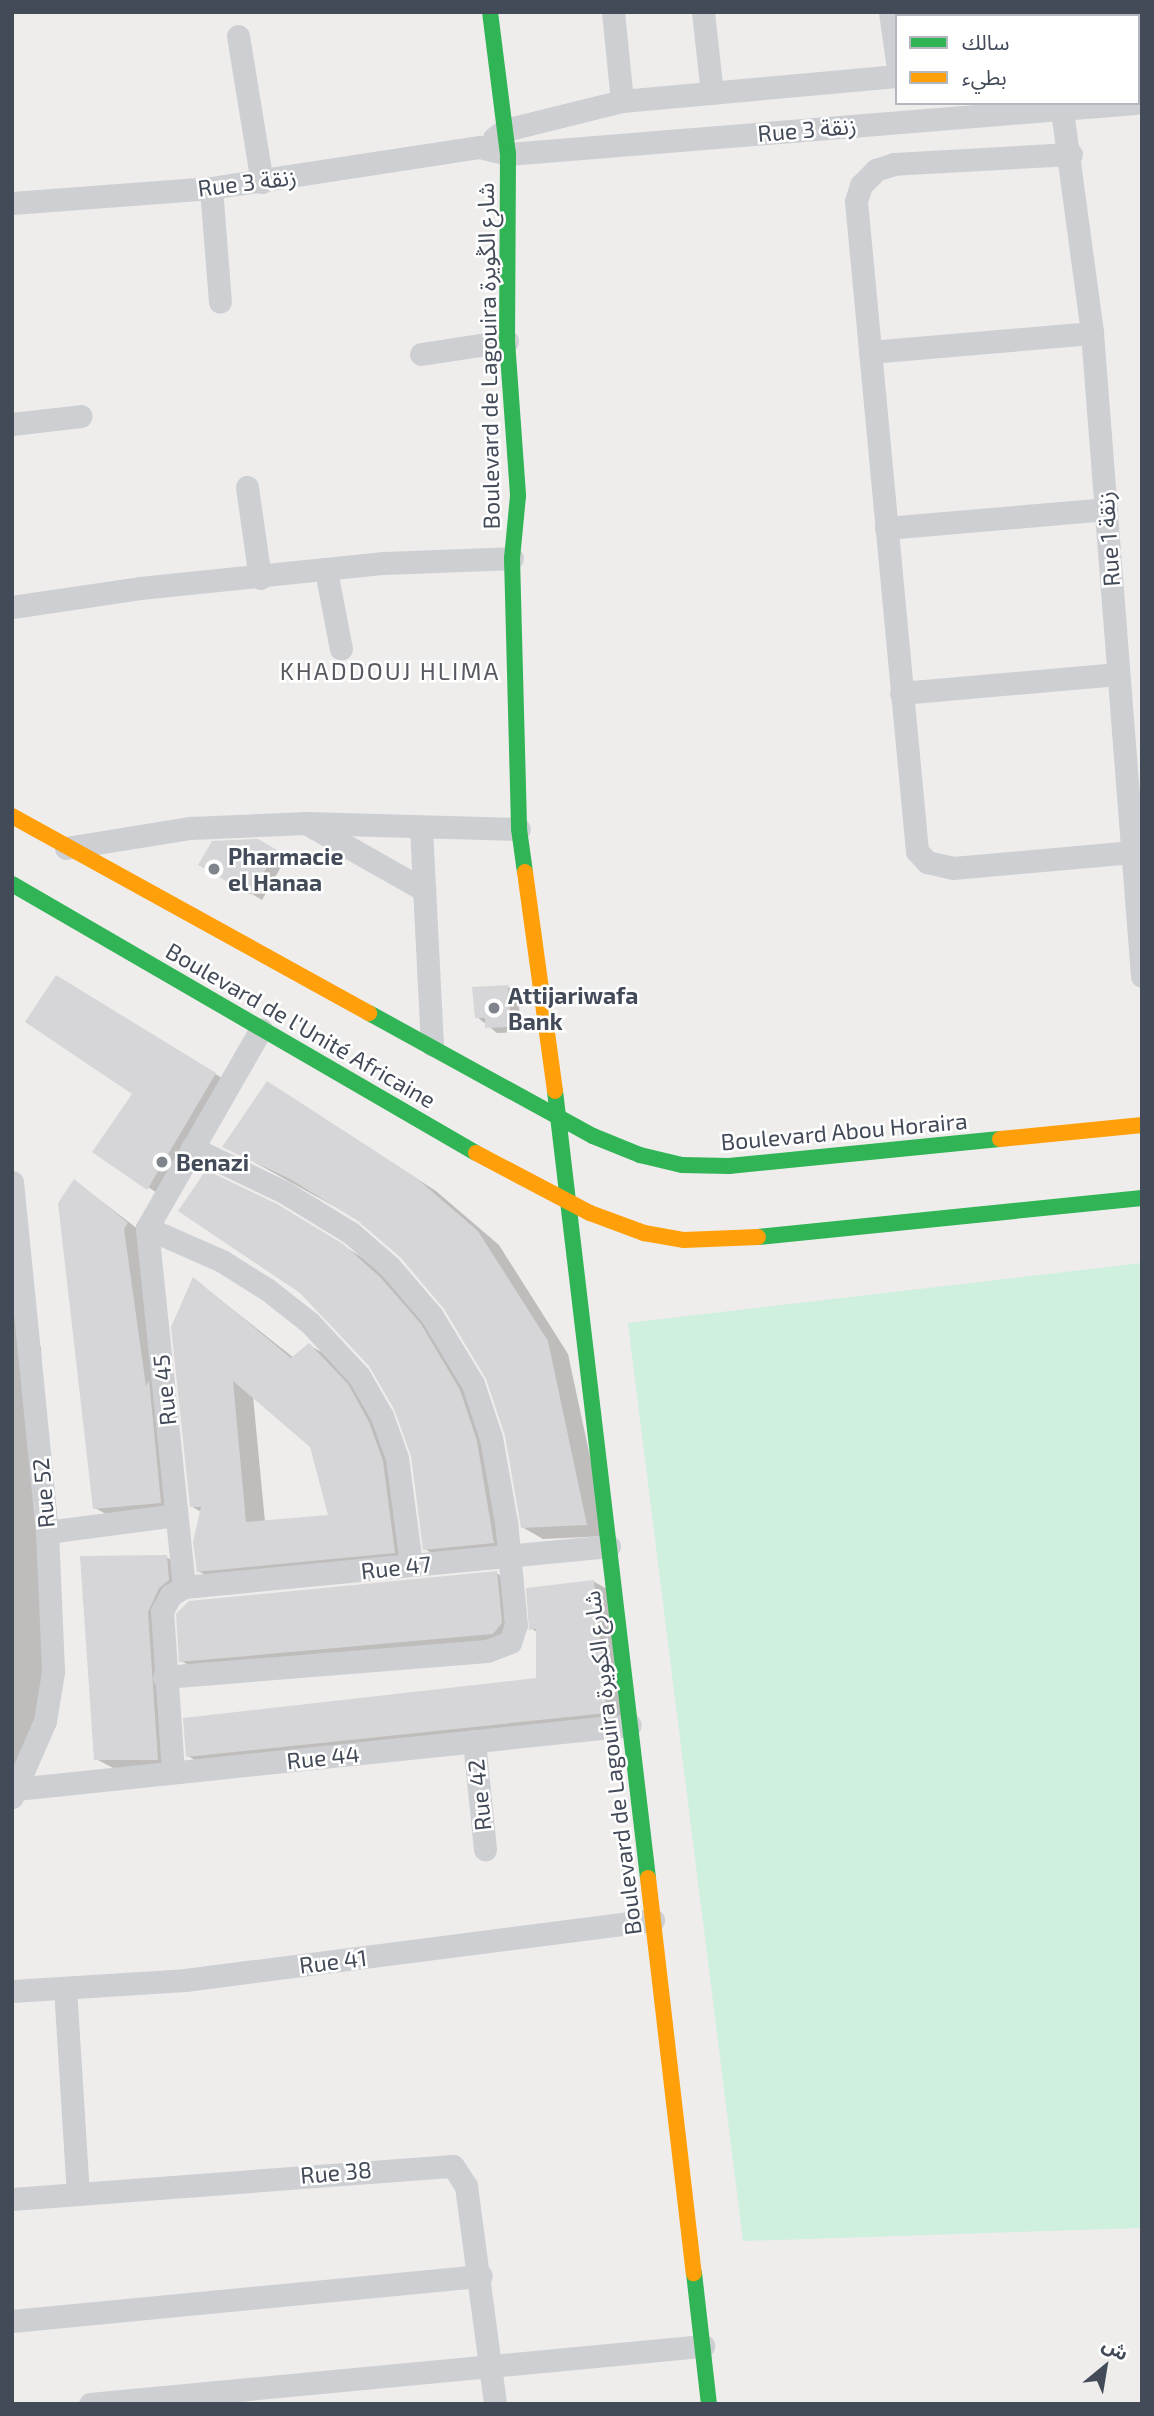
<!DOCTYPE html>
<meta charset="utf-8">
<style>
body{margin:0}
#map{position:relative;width:1154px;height:2416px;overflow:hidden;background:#eeedec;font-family:"Exo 2","Noto Sans Arabic",sans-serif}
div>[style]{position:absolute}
.green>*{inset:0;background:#cfefdf}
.shadow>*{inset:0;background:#0003}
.building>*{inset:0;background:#d6d6d8}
.street>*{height:23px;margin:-11.5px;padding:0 11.5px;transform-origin:11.5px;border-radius:11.5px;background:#cdcfd2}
.fast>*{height:16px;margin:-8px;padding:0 8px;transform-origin:8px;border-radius:8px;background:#30b455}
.slow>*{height:16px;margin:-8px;padding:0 8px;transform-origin:8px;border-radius:8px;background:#ff9f0a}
.dots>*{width:19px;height:19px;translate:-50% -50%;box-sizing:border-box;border:4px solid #fff;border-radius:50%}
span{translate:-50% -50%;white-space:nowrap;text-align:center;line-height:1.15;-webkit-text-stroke:5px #fff;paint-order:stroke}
.street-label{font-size:23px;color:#434b59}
.poi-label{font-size:23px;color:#434b59;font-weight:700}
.left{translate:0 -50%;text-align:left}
.neighbourhood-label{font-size:24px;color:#585a61;letter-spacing:2px}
.frame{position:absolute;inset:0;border:14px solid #434b59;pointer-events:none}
.legend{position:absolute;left:895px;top:14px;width:245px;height:91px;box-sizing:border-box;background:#fff;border:2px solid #b4b7bd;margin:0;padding:9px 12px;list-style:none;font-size:21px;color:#434b59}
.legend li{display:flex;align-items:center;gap:14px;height:35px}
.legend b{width:35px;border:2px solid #b4b7bd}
.north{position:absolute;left:1070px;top:2332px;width:70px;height:70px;-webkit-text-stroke:5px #fff;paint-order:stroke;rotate:30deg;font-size:19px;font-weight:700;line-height:28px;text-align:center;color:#434b59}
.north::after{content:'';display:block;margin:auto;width:24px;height:32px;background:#434b59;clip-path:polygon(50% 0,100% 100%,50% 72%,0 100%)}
</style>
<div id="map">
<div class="green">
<div style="clip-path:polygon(1142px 1263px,1142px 2228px,743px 2241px,628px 1323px)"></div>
</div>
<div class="shadow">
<div style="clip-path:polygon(257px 841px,286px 858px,262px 900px,201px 864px)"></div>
<div style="clip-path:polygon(508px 987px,518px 992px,521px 1032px,497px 1033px,477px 1017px)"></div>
<div style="clip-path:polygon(77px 989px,235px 1086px,168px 1200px,94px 1152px,134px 1093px)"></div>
<div style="clip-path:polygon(288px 1095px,436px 1191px,499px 1245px,568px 1354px,607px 1536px,543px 1539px,522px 1527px,506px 1435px,488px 1379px,445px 1308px,402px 1256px,359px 1220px,225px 1146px)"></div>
<div style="clip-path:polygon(12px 1156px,16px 1246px,36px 1344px,41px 1347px,53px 1687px,12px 1794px)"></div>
<div style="clip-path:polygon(75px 1181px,147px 1236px,181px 1514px,115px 1519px,95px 1508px)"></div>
<div style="clip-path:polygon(298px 1218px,363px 1258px,401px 1291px,441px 1338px,497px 1454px,514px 1554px,445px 1561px,425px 1549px,412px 1453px,396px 1408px)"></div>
<div style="clip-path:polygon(evenodd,194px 1279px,294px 1358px,309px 1345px,330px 1357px,368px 1398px,389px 1435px,415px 1564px,219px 1582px,198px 1571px,201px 1512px,191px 1506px,194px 1279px,253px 1396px,312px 1446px,330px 1516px,265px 1522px,253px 1396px)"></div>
<div style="clip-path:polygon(166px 1557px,187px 1569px,168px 1624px,178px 1771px,117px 1770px,96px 1759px)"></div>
<div style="clip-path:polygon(496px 1573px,517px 1585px,514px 1645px,202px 1672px,181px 1661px)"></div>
<div style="clip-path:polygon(593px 1581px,614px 1593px,627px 1724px,208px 1768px,188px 1756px,538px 1680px,538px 1633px,531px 1628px)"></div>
</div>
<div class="building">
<div style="clip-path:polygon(258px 839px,277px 850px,251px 895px,198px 865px,212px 841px)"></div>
<div style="clip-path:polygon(56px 975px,216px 1073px,147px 1190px,92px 1152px,132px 1094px,25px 1022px)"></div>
<div style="clip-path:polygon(508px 985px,511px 1027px,485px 1028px,485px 1018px,475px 1018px,472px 987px)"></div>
<div style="clip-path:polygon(267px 1081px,415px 1177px,478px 1231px,548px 1341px,587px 1525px,521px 1528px,505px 1436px,486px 1379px,444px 1309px,401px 1258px,358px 1221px,290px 1179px,222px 1147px)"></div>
<div style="clip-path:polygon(206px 1170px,277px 1204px,343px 1244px,380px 1277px,421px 1324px,460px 1390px,477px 1441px,494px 1543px,423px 1550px,411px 1456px,394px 1409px,369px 1366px,300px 1293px,178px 1211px)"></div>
<div style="clip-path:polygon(74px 1179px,128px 1223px,124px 1229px,146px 1386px,149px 1380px,161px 1503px,93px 1509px,58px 1203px)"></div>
<div style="clip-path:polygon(evenodd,193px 1277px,291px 1358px,309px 1343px,348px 1384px,369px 1422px,383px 1461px,395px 1553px,197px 1572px,193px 1542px,201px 1507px,190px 1507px,171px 1327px,193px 1277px,233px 1381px,310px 1447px,328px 1515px,246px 1522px,233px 1381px)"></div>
<div style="clip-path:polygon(167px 1555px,169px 1580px,159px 1588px,148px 1612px,158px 1760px,94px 1760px,80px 1556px)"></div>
<div style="clip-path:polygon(497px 1571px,502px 1623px,493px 1634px,179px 1662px,176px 1614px,189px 1601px)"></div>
<div style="clip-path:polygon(594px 1580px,607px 1713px,186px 1757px,183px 1718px,536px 1678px,536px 1629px,529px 1630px,526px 1588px)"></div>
</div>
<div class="street">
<div style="left:613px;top:12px;width:89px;rotate:84.2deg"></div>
<div style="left:703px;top:12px;width:81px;rotate:83.7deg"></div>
<div style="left:890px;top:12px;width:50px;rotate:82deg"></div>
<div style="left:238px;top:36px;width:148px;rotate:80.7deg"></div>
<div style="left:1138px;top:53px;width:4px"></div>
<div style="left:1061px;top:103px;width:232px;rotate:82.3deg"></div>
<div style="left:1092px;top:333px;width:645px;rotate:85.55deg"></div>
<div style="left:494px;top:138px;width:14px;rotate:-36deg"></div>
<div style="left:505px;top:130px;width:121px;rotate:-13.9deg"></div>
<div style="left:622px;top:101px;width:276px;rotate:-5.2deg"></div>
<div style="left:1071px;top:154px;width:177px;rotate:176.8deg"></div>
<div style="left:894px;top:164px;width:19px;rotate:162deg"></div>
<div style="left:876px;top:170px;width:21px;rotate:135deg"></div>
<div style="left:861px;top:185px;width:17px;rotate:107deg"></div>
<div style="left:856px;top:201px;width:653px;rotate:84.64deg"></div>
<div style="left:917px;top:851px;width:15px;rotate:48deg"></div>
<div style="left:927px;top:862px;width:27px;rotate:13deg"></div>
<div style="left:953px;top:868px;width:180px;rotate:-5.1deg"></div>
<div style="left:211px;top:188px;width:114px;rotate:85.5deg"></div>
<div style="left:12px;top:203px;width:200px;rotate:-4.3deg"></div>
<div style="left:211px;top:188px;width:272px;rotate:-8.7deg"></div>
<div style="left:480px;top:147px;width:29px;rotate:14deg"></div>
<div style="left:508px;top:154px;width:629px;rotate:-4.65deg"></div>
<div style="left:870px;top:352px;width:223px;rotate:-4.9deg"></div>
<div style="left:421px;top:354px;width:87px;rotate:-8.6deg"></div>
<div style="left:12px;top:424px;width:69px;rotate:-6.6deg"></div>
<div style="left:247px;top:487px;width:92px;rotate:81.9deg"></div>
<div style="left:886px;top:528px;width:221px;rotate:-4.9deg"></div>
<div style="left:326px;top:571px;width:79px;rotate:79.1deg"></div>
<div style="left:12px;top:607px;width:129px;rotate:-8.4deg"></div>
<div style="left:140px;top:588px;width:245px;rotate:-5.9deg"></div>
<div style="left:384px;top:563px;width:128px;rotate:-2.2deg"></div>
<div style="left:901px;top:693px;width:218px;rotate:-5deg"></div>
<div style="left:311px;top:826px;width:130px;rotate:29.5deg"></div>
<div style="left:421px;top:828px;width:217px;rotate:87.1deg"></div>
<div style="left:66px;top:848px;width:126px;rotate:-9.2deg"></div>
<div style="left:190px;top:828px;width:116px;rotate:-2.5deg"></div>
<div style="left:306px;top:823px;width:213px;rotate:1.6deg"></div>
<div style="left:12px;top:1182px;width:352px;rotate:84.3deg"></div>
<div style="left:47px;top:1532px;width:140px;rotate:87.5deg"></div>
<div style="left:53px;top:1672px;width:50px;rotate:99.3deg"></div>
<div style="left:45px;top:1721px;width:83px;rotate:113.5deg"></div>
<div style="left:147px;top:1228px;width:82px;rotate:23.7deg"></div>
<div style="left:222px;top:1261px;width:54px;rotate:32.2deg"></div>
<div style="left:268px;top:1290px;width:53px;rotate:38.2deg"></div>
<div style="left:310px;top:1323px;width:72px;rotate:47.2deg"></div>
<div style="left:359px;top:1376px;width:46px;rotate:60.1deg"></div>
<div style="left:382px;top:1416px;width:45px;rotate:70.3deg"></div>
<div style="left:397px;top:1458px;width:108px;rotate:82.5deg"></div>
<div style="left:47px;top:1532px;width:130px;rotate:-7.5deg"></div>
<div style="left:184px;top:1587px;width:427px;rotate:-5.5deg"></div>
<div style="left:164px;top:1677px;width:324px;rotate:-4.6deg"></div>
<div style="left:487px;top:1651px;width:25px;rotate:-21deg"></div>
<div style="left:510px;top:1642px;width:18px;rotate:-71deg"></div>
<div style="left:516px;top:1625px;width:103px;rotate:-95.5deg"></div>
<div style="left:506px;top:1522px;width:85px;rotate:-100.1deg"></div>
<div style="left:491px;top:1438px;width:57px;rotate:-108.4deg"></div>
<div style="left:473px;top:1384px;width:79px;rotate:-121.1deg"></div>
<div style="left:432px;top:1316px;width:65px;rotate:-130.6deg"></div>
<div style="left:390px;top:1267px;width:52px;rotate:-138.9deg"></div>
<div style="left:351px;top:1233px;width:79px;rotate:-148.5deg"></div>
<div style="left:284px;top:1192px;width:102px;rotate:-154.4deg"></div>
<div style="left:474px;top:1741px;width:109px;rotate:84.2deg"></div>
<div style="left:173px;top:1772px;width:161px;rotate:-93.9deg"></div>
<div style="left:162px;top:1611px;width:18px;rotate:-61deg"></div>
<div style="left:171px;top:1595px;width:15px;rotate:-32deg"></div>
<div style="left:184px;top:1587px;width:361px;rotate:-95.9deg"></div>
<div style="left:147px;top:1228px;width:229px;rotate:-60.2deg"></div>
<div style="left:16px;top:1789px;width:617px;rotate:-5.95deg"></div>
<div style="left:65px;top:1988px;width:206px;rotate:86.4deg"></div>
<div style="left:12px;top:1991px;width:173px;rotate:-3.6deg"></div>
<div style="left:185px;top:1980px;width:472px;rotate:-7.3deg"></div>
<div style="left:12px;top:2199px;width:442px;rotate:-4.3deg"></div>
<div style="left:453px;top:2166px;width:24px;rotate:57deg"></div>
<div style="left:466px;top:2186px;width:220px;rotate:82.4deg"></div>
<div style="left:12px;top:2321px;width:471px;rotate:-5.5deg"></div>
<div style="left:90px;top:2404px;width:616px;rotate:-5.41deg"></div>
</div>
<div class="fast">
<div style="left:490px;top:12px;width:143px;rotate:82.8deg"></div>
<div style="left:508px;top:154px;width:187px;rotate:90.3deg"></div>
<div style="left:507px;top:341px;width:155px;rotate:85.9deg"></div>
<div style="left:518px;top:496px;width:62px;rotate:95.5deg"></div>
<div style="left:512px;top:558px;width:271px;rotate:88.5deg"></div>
<div style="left:519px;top:829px;width:43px;rotate:82.1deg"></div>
<div style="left:12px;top:884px;width:536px;rotate:30.1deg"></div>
<div style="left:369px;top:1013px;width:256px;rotate:28.8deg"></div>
<div style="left:593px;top:1136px;width:51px;rotate:22deg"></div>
<div style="left:640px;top:1155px;width:43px;rotate:13.4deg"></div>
<div style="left:682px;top:1165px;width:47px;rotate:1.2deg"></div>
<div style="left:729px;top:1166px;width:272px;rotate:-5.7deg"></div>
<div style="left:555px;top:1091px;width:792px;rotate:83.26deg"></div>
<div style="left:758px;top:1237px;width:386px;rotate:-5.8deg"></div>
<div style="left:694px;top:2273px;width:132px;rotate:83.5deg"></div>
</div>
<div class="slow">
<div style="left:12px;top:816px;width:408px;rotate:28.9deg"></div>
<div style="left:525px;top:872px;width:221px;rotate:82.2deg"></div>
<div style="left:1000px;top:1139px;width:143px;rotate:-5.6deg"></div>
<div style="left:476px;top:1153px;width:129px;rotate:27.8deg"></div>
<div style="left:590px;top:1213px;width:58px;rotate:20.3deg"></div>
<div style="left:644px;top:1233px;width:41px;rotate:9.9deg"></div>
<div style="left:684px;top:1240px;width:74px;rotate:-2.3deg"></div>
<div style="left:648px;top:1878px;width:398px;rotate:83.4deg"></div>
</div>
<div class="dots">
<div style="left:214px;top:869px;background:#7f848c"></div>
<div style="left:494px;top:1008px;background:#7f848c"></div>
<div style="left:162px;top:1162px;background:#7f848c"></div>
</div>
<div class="street-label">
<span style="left:807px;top:129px;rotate:-5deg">Rue 3 زنقة</span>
<span style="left:247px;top:182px;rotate:-7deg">Rue 3 زنقة</span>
<span style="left:488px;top:356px;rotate:-91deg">Boulevard de Lagouira شارع الڭويرة</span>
<span style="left:1108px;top:539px;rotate:-94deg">Rue 1 زنقة</span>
<span style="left:301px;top:1025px;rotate:30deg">Boulevard de l'Unité Africaine</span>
<span style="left:844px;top:1131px;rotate:-5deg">Boulevard Abou Horaira</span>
<span style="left:164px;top:1390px;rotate:-96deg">Rue 45</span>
<span style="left:43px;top:1493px;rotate:-95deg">Rue 52</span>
<span style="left:396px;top:1567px;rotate:-6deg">Rue 47</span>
<span style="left:323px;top:1757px;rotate:-6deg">Rue 44</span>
<span style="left:612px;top:1763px;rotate:-97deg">Boulevard de Lagouira شارع الكويرة</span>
<span style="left:479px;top:1795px;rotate:-96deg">Rue 42</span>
<span style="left:333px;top:1961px;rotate:-7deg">Rue 41</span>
<span style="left:336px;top:2172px;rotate:-5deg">Rue 38</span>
</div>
<div class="poi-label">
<span class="left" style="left:228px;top:869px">Pharmacie<br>el Hanaa</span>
<span class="left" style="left:508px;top:1008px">Attijariwafa<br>Bank</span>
<span class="left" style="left:176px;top:1162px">Benazi</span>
</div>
<div class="neighbourhood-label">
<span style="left:390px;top:671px">KHADDOUJ HLIMA</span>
</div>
<div class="frame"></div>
<ul class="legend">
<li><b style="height:9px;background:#30b455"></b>سالك</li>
<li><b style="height:9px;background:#ff9f0a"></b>بطيء</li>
</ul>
<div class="north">ش</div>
</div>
